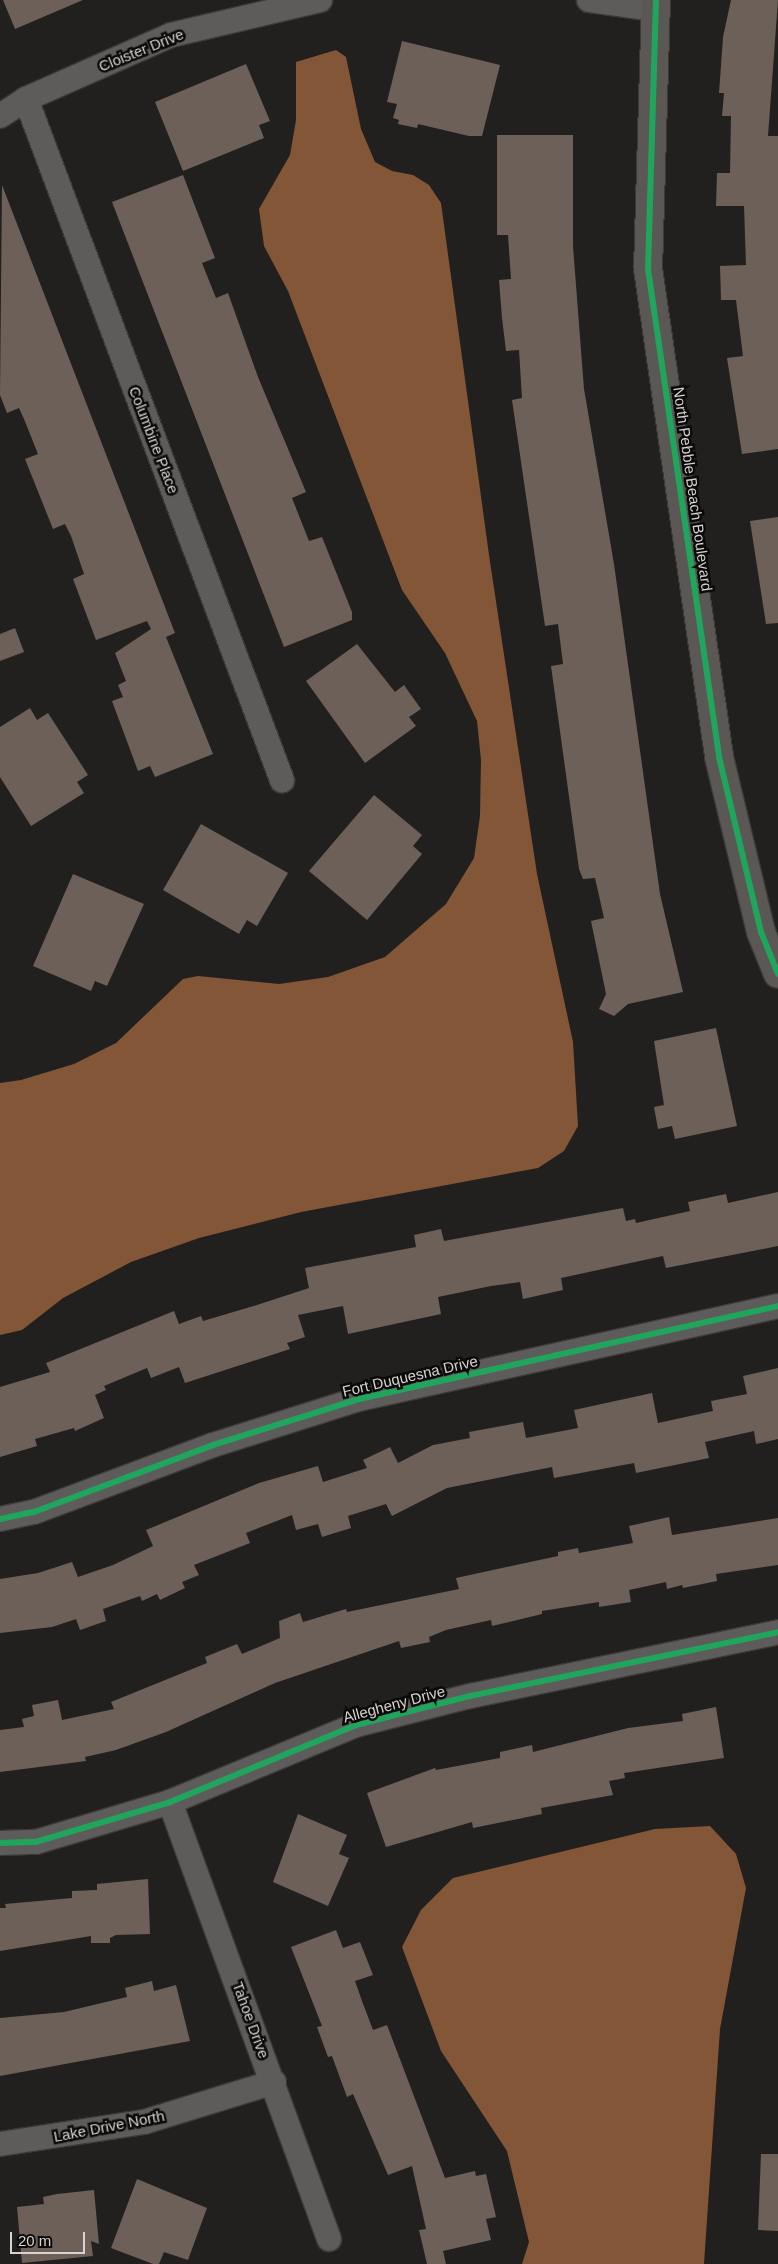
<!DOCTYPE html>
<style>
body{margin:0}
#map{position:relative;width:778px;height:2264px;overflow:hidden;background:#22201e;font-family:Helvetica,sans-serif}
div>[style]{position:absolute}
.water>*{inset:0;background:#835637}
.building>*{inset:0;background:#6c6059}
.roads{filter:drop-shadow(1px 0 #3c3a38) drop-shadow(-1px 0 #3c3a38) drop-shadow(0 1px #3c3a38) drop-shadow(0 -1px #3c3a38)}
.street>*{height:24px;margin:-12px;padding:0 12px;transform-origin:12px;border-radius:12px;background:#5e5c5b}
.secondary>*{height:28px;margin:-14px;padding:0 14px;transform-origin:14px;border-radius:14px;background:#5a5755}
.cycleway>*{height:6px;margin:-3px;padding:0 3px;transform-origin:3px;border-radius:3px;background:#20a55d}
span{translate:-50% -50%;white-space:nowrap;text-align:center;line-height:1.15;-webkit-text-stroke:5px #0b0a09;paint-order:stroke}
.street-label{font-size:15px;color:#d6d3d2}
.scale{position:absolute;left:10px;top:2232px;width:75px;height:22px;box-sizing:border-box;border:2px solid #d6d3d2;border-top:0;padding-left:6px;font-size:15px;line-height:18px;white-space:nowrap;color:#d6d3d2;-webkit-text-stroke:4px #0b0a09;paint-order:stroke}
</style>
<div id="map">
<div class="water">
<div style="clip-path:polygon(336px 50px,346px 57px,361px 129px,375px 162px,392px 171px,413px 175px,429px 185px,441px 203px,489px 555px,537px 874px,573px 1042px,578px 1126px,564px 1151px,538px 1168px,301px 1212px,199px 1238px,131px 1262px,63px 1298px,22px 1330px,0 1335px,0 1083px,21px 1080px,74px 1064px,116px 1043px,183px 979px,198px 976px,279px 984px,328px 977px,385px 957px,446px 904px,474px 858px,480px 816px,481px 760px,477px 721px,445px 653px,402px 590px,288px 291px,264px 246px,259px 209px,290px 155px,296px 120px,296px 62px)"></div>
<div style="clip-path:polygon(710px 1826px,736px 1854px,746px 1888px,720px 2029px,704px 2264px,522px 2264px,529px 2242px,507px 2151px,441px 2051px,402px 1947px,421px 1910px,453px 1878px,655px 1829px)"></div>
</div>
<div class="building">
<div style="clip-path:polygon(3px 0,83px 0,15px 29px)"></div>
<div style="clip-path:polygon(731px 0,778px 0,768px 136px,778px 136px,778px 449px,742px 454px,727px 358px,743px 356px,736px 300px,721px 300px,720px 266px,746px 265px,744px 206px,716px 206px,717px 173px,730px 173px,731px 116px,722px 116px,724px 93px,719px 93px,723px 37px)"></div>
<div style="clip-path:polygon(402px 41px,500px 65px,482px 136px,469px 136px,418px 124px,417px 128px,398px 124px,399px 120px,393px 118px,397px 104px,387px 102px)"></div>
<div style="clip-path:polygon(246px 64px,270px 121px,259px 125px,264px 138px,183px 171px,155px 102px)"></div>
<div style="clip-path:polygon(497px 135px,573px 135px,573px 246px,584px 389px,614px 564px,660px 894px,683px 992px,628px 1004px,614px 1016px,599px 1009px,606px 994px,591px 921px,604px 918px,595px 878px,583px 879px,579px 869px,551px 666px,563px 664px,558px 624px,545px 626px,512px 400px,522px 398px,519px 350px,506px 351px,502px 318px,499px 280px,511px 279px,508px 235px,497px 235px)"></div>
<div style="clip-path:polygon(183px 175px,215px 258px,202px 263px,216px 298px,228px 293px,258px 377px,306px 492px,292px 498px,309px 541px,322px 537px,352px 612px,352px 620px,284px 647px,112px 202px)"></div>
<div style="clip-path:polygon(2px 185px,175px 633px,166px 637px,213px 754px,155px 777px,150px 766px,138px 771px,112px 701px,123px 697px,118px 685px,126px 681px,115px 653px,151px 629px,147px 621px,96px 640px,73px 579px,84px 574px,71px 536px,65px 524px,53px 529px,25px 459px,38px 454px,24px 419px,19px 408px,7px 413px,0 395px)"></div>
<div style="clip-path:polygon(778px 517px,778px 623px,766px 624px,750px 521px)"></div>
<div style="clip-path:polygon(15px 628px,24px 652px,0 661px,0 634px)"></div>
<div style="clip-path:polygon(357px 644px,395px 692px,404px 685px,421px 709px,409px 717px,416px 726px,365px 763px,306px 681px)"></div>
<div style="clip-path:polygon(30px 708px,37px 720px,48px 713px,88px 775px,77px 782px,84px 793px,31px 826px,0 777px,0 727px)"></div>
<div style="clip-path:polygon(374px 795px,422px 835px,413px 846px,422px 854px,367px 920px,309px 871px)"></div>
<div style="clip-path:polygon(201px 824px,288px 873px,257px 926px,247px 920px,239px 934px,163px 890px)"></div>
<div style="clip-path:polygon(73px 874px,144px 904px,107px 986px,95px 981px,91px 991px,33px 966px)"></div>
<div style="clip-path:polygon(716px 1028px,737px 1126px,675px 1139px,672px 1126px,658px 1129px,654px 1107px,664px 1105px,654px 1041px)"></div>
<div style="clip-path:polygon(778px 1192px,778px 1246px,666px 1268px,663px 1256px,561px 1278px,563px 1290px,523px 1299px,520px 1282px,491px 1286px,438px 1297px,441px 1314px,348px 1334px,343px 1306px,298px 1315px,305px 1337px,287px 1343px,290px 1349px,185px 1383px,179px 1367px,151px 1378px,147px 1368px,104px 1386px,106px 1390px,95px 1395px,104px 1418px,75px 1431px,74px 1428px,35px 1439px,37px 1446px,0 1457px,0 1387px,50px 1372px,46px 1363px,174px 1311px,179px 1324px,201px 1316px,203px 1321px,257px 1305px,309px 1288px,305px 1268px,416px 1247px,414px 1235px,441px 1229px,444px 1241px,623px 1208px,626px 1221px,635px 1219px,636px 1223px,690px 1211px,688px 1202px,726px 1194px,728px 1203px)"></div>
<div style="clip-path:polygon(778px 1368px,778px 1439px,756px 1444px,754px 1431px,705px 1442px,709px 1458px,636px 1473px,634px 1463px,554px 1478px,552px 1467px,447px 1488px,392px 1516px,386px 1504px,348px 1516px,351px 1528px,322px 1537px,318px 1524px,296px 1530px,292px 1515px,246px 1533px,250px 1543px,194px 1565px,199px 1575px,182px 1582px,185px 1588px,160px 1600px,157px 1594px,142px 1601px,140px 1596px,103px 1609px,106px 1621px,80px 1630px,76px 1619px,52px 1627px,0 1633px,0 1579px,38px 1573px,72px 1562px,78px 1577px,113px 1565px,153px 1546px,146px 1530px,259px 1483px,318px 1466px,323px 1482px,367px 1468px,363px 1460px,390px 1447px,398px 1463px,433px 1445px,470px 1438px,469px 1432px,523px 1422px,526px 1438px,578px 1428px,574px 1410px,652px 1393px,658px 1423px,713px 1411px,711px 1401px,747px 1394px,743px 1376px)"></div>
<div style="clip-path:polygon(669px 1517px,672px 1535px,778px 1518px,778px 1565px,716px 1574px,717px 1581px,683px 1588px,682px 1585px,667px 1589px,666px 1582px,629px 1590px,631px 1602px,599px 1607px,599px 1602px,542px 1611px,542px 1614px,492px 1626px,491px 1620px,446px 1630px,429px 1637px,430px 1642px,401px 1648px,399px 1641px,275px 1683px,166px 1732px,116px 1750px,85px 1757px,86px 1761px,0 1772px,0 1730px,24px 1727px,22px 1719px,34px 1716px,32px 1705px,58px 1700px,62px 1720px,114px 1709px,111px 1702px,207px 1663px,205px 1657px,237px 1644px,242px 1654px,280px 1638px,279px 1621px,300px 1613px,303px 1622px,346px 1609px,347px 1612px,459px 1589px,456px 1578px,558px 1556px,558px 1552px,578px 1548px,579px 1553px,633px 1543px,629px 1526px)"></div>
<div style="clip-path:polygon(716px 1707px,724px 1758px,624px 1773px,625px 1778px,609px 1781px,613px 1795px,541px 1808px,542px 1814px,473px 1828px,472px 1822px,386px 1847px,367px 1793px,435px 1768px,436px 1770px,500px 1758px,500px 1752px,532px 1745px,533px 1752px,628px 1728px,683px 1721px,682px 1714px)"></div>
<div style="clip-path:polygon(298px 1814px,347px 1835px,339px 1854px,349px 1858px,328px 1906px,273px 1882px)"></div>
<div style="clip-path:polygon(148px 1879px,150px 1934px,116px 1935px,110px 1938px,110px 1943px,91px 1943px,91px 1936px,0 1951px,0 1908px,6px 1908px,5px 1904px,72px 1898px,72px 1891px,97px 1890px,97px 1884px)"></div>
<div style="clip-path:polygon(336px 1930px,343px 1948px,360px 1942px,373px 1975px,355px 1981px,362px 2001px,373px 2030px,387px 2025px,445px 2178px,475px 2171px,476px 2176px,486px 2174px,496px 2217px,486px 2219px,491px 2240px,443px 2251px,446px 2264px,427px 2264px,419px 2230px,426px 2229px,412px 2166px,388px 2175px,353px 2094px,347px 2097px,332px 2056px,328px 2057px,317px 2027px,322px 2026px,291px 1947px)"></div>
<div style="clip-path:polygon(152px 1981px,154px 1991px,176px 1985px,190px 2041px,0 2076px,0 2018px,64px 2012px,127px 1997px,125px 1988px)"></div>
<div style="clip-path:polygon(761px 2154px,778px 2154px,778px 2231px,758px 2230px)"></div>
<div style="clip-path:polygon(137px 2179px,207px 2208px,188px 2260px,164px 2252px,159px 2264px,153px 2264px,111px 2248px)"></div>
<div style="clip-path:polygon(94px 2190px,99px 2244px,91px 2241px,93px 2256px,22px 2263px,17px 2207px,44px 2204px,43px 2197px,57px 2194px)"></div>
</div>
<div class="roads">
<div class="street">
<div style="left:589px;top:0;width:65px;rotate:8deg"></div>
<div style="left:26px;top:99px;width:728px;rotate:69.4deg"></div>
<div style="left:0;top:116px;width:31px;rotate:-33deg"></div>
<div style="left:26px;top:99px;width:158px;rotate:-23.8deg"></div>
<div style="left:171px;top:35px;width:153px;rotate:-13.2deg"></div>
<div style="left:0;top:1519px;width:35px;rotate:-12deg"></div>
<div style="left:34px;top:1512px;width:191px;rotate:-20.5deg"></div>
<div style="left:213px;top:1445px;width:153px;rotate:-17.5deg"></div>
<div style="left:359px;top:1399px;width:429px;rotate:-12.5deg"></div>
<div style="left:170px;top:1802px;width:465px;rotate:70deg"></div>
<div style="left:0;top:1843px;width:36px;rotate:-2deg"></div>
<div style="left:36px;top:1842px;width:140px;rotate:-16.6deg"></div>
<div style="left:170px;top:1802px;width:201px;rotate:-22.5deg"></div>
<div style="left:356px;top:1725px;width:118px;rotate:-14.3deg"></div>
<div style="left:470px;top:1696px;width:315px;rotate:-11.7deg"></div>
<div style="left:0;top:2144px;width:146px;rotate:-8.7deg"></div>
<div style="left:144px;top:2122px;width:136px;rotate:-17.1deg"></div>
</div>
<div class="secondary">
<div style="left:656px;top:0;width:269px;rotate:91.7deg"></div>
<div style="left:648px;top:269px;width:493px;rotate:81.7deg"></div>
<div style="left:719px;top:757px;width:180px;rotate:76.5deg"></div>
<div style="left:761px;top:932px;width:45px;rotate:68deg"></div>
</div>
</div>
<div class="cycleway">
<div style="left:656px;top:0;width:269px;rotate:91.7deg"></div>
<div style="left:648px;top:269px;width:493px;rotate:81.7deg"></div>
<div style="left:719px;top:757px;width:180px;rotate:76.5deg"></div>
<div style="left:761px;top:932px;width:45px;rotate:68deg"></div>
<div style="left:0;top:1519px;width:35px;rotate:-12deg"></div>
<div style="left:34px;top:1512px;width:191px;rotate:-20.5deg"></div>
<div style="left:213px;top:1445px;width:153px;rotate:-17.5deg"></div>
<div style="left:359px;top:1399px;width:429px;rotate:-12.5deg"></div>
<div style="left:0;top:1843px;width:36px;rotate:-2deg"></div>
<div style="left:36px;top:1842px;width:140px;rotate:-16.6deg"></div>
<div style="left:170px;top:1802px;width:201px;rotate:-22.5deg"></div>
<div style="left:356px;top:1725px;width:118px;rotate:-14.3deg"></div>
<div style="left:470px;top:1696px;width:315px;rotate:-11.7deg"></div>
</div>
<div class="street-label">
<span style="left:141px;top:50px;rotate:-22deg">Cloister Drive</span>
<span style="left:154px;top:440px;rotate:69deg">Columbine Place</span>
<span style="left:693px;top:489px;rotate:82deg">North Pebble Beach Boulevard</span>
<span style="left:410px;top:1376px;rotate:-13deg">Fort Duquesna Drive</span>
<span style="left:394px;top:1704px;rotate:-15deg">Allegheny Drive</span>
<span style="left:251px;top:2020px;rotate:70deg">Tahoe Drive</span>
<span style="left:109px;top:2126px;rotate:-11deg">Lake Drive North</span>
</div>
<div class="scale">20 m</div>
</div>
